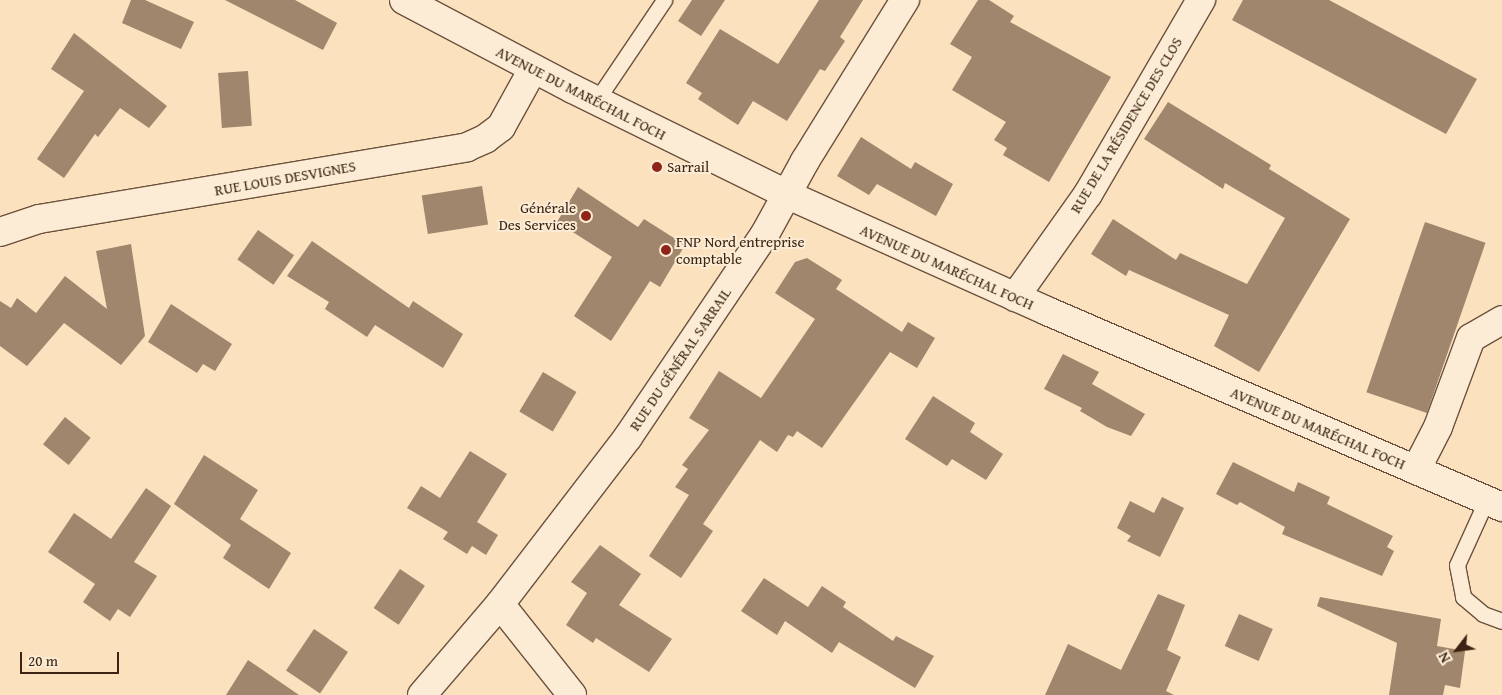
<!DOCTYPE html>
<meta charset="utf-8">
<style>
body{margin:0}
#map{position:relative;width:1502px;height:695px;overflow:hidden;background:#fbe1be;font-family:"Gentium Book Plus",serif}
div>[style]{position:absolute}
.building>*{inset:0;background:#9f866c;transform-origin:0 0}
.roads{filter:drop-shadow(1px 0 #6c523e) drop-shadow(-1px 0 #6c523e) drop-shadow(0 1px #6c523e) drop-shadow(0 -1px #6c523e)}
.lane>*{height:15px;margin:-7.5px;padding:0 7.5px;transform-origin:7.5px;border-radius:7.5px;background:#fcecd5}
.street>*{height:28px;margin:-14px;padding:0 14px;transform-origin:14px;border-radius:14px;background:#fcecd5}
.secondary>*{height:28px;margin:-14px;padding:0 14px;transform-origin:14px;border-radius:14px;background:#fcecd5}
.dots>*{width:14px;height:14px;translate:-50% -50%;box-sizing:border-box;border:2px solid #fcecd5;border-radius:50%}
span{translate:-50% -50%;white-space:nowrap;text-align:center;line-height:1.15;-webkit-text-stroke:4px #fcecd5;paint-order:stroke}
.street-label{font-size:15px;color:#3c2313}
.poi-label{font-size:15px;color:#3c2313}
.left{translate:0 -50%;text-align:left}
.right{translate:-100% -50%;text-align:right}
.north{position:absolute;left:1432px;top:625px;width:50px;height:50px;-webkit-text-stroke:4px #fcecd5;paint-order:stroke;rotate:240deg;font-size:14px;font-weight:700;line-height:20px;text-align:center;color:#3c2313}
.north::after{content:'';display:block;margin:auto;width:18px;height:22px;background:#3c2313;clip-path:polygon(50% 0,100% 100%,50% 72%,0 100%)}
.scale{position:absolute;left:20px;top:652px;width:99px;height:22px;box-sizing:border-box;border:2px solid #3c2313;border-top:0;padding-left:6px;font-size:15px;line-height:18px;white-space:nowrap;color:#3c2313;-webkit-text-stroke:4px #fcecd5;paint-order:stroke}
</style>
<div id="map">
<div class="building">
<div style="clip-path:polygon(131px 0,145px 0,194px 22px,181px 49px,122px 23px)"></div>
<div style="clip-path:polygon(225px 0,295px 0,337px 23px,323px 50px)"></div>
<div style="clip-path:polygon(692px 0,725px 0,701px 36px,678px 21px)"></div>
<div style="clip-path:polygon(819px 0,863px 0,840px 37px,845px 41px,825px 71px,820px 69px,787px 121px,753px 101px,738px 125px,698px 99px,702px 93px,686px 83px,720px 29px,778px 64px)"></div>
<div style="clip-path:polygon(978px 0,989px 0,1014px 16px,1010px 22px,1111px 77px,1049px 182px,1003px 155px,1007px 148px,994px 140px,1006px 122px,952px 90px,972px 57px,950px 44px)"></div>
<div style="clip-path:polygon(1243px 0,1329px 0,1477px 79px,1446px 134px,1232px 20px)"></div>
<div style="clip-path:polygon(74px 33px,167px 106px,149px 128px,120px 108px,98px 137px,95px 134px,64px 178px,37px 159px,84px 91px,51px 69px)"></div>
<div style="left:248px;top:71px;width:55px;height:30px;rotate:86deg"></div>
<div style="clip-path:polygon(1168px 102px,1271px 165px,1269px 169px,1350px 219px,1259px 372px,1214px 346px,1229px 315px,1129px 270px,1126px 276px,1091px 254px,1113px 219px,1176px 260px,1180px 253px,1247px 284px,1285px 218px,1225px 183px,1223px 189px,1144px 139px)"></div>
<div style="clip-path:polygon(861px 137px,911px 169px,915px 162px,953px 184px,936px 216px,877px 184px,869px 195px,837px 176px)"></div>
<div style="left:482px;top:186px;width:39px;height:61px;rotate:81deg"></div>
<div style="clip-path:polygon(578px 187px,638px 227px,644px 219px,685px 245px,660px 287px,650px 281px,611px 341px,574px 316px,612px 257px,557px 222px)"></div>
<div style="left:1425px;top:222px;width:64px;height:180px;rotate:19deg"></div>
<div style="left:258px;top:230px;width:44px;height:36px;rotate:35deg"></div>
<div style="clip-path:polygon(312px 241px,409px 308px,413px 301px,463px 334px,443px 368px,375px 325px,367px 337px,325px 309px,329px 302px,287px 276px)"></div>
<div style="clip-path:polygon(131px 244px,145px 336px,121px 365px,64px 323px,27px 366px,0 346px,0 301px,11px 308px,17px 298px,36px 313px,65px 276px,107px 309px,96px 251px)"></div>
<div style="clip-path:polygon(807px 258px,842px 280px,836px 289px,902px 332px,908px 322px,935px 338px,917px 368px,890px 352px,822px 448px,797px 431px,793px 437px,788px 435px,777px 452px,760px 440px,703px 524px,713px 531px,681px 578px,649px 556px,689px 495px,675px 487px,688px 469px,682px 465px,709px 430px,689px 418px,719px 371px,761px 398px,815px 319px,775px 293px,795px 262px)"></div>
<div style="clip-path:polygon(171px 304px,232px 344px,215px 371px,203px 364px,197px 373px,148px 342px)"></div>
<div style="clip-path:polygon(1063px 354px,1099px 372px,1092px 384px,1145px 414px,1131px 436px,1107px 427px,1080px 411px,1082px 408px,1044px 389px)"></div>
<div style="left:543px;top:372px;width:39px;height:46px;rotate:31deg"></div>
<div style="clip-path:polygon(933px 396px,975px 423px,970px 432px,1003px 454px,986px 480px,952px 459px,947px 466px,905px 439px)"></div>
<div style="left:65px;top:417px;width:33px;height:35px;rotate:39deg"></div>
<div style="clip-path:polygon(470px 451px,507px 474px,477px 522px,498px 535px,486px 555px,472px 546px,467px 554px,443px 539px,448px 532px,407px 508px,421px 486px,440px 498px)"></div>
<div style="clip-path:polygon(204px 455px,258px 490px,240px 519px,291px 553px,269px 589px,223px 558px,231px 545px,174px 504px)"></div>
<div style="clip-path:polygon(1233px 462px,1294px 492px,1298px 482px,1330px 497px,1327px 504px,1393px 536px,1387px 547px,1394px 551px,1382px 576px,1282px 534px,1285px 527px,1240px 502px,1237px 505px,1216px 494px)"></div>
<div style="clip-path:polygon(146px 488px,171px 506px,134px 562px,157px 576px,130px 617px,118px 609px,110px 621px,83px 602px,95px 584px,48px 552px,74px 513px,111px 539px)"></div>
<div style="clip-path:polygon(1162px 497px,1184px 508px,1160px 557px,1127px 541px,1131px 536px,1117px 528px,1130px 501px,1154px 513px)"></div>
<div style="clip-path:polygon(600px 545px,641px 574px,619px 605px,672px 639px,649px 672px,596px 638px,593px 643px,566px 625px,587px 593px,571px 582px)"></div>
<div style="left:400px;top:569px;width:30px;height:47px;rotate:34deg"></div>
<div style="clip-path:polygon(764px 578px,808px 607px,822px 586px,846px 602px,843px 607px,893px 641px,896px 636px,934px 656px,915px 688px,839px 642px,832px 653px,785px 621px,777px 635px,741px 611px)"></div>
<div style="clip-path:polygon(1158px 594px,1185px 605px,1167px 650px,1181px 657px,1166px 691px,1174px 695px,1045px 695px,1068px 644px,1121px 670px)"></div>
<div style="clip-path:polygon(1320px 597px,1441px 619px,1437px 646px,1465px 651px,1460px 688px,1445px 685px,1443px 695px,1389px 695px,1397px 643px,1317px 606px)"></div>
<div style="left:1239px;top:614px;width:37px;height:35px;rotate:24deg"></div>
<div style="left:314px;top:629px;width:41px;height:50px;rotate:34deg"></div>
<div style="clip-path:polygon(248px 660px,299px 695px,226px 695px)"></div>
</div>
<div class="roads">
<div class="lane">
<div style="left:596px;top:101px;width:122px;rotate:-56deg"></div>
<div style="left:1486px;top:501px;width:70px;rotate:114.4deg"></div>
<div style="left:1457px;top:565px;width:33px;rotate:79deg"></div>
<div style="left:1463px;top:597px;width:26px;rotate:40deg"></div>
<div style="left:1483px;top:614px;width:20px;rotate:20deg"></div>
</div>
<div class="street">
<div style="left:0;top:232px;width:41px;rotate:-18.4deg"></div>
<div style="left:39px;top:219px;width:434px;rotate:-9.5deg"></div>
<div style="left:467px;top:147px;width:20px;rotate:-24deg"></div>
<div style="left:485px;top:139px;width:20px;rotate:-37deg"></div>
<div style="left:501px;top:127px;width:66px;rotate:-61.1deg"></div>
<div style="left:1015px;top:297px;width:126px;rotate:-54.7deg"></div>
<div style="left:1088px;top:194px;width:225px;rotate:-59.8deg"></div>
<div style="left:1416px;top:470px;width:48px;rotate:-62.9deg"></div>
<div style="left:1438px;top:427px;width:95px;rotate:-69.7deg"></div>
<div style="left:1471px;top:338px;width:36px;rotate:-30deg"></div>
<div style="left:500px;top:604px;width:116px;rotate:51.6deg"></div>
<div style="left:422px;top:695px;width:120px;rotate:-49.4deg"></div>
<div style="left:500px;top:604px;width:210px;rotate:-52.5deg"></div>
<div style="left:628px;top:437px;width:245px;rotate:-56deg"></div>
<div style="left:765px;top:234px;width:83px;rotate:-61.3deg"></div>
<div style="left:805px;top:161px;width:190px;rotate:-58.2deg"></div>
</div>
<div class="secondary">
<div style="left:404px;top:0;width:191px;rotate:27.8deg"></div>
<div style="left:573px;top:89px;width:240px;rotate:26.2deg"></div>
<div style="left:788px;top:195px;width:284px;rotate:24.1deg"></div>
<div style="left:1047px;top:311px;width:495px;rotate:23.3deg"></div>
</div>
</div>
<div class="dots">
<div style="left:657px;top:167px;background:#8f2418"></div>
<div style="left:586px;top:216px;background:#8f2418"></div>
<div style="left:666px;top:250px;background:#8f2418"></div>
</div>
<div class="street-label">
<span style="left:581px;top:93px;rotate:27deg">AVENUE DU MARÉCHAL FOCH</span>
<span style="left:1126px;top:125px;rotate:-59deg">RUE DE LA RÉSIDENCE DES CLOS</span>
<span style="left:285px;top:178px;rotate:-10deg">RUE LOUIS DESVIGNES</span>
<span style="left:947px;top:267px;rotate:24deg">AVENUE DU MARÉCHAL FOCH</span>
<span style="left:680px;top:359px;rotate:-56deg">RUE DU GÉNÉRAL SARRAIL</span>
<span style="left:1318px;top:428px;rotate:23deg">AVENUE DU MARÉCHAL FOCH</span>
</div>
<div class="poi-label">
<span class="left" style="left:667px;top:167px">Sarrail</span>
<span class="right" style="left:576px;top:216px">Générale<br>Des Services</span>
<span class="left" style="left:676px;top:250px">FNP Nord entreprise<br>comptable</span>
</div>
<div class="north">N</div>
<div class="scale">20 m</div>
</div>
